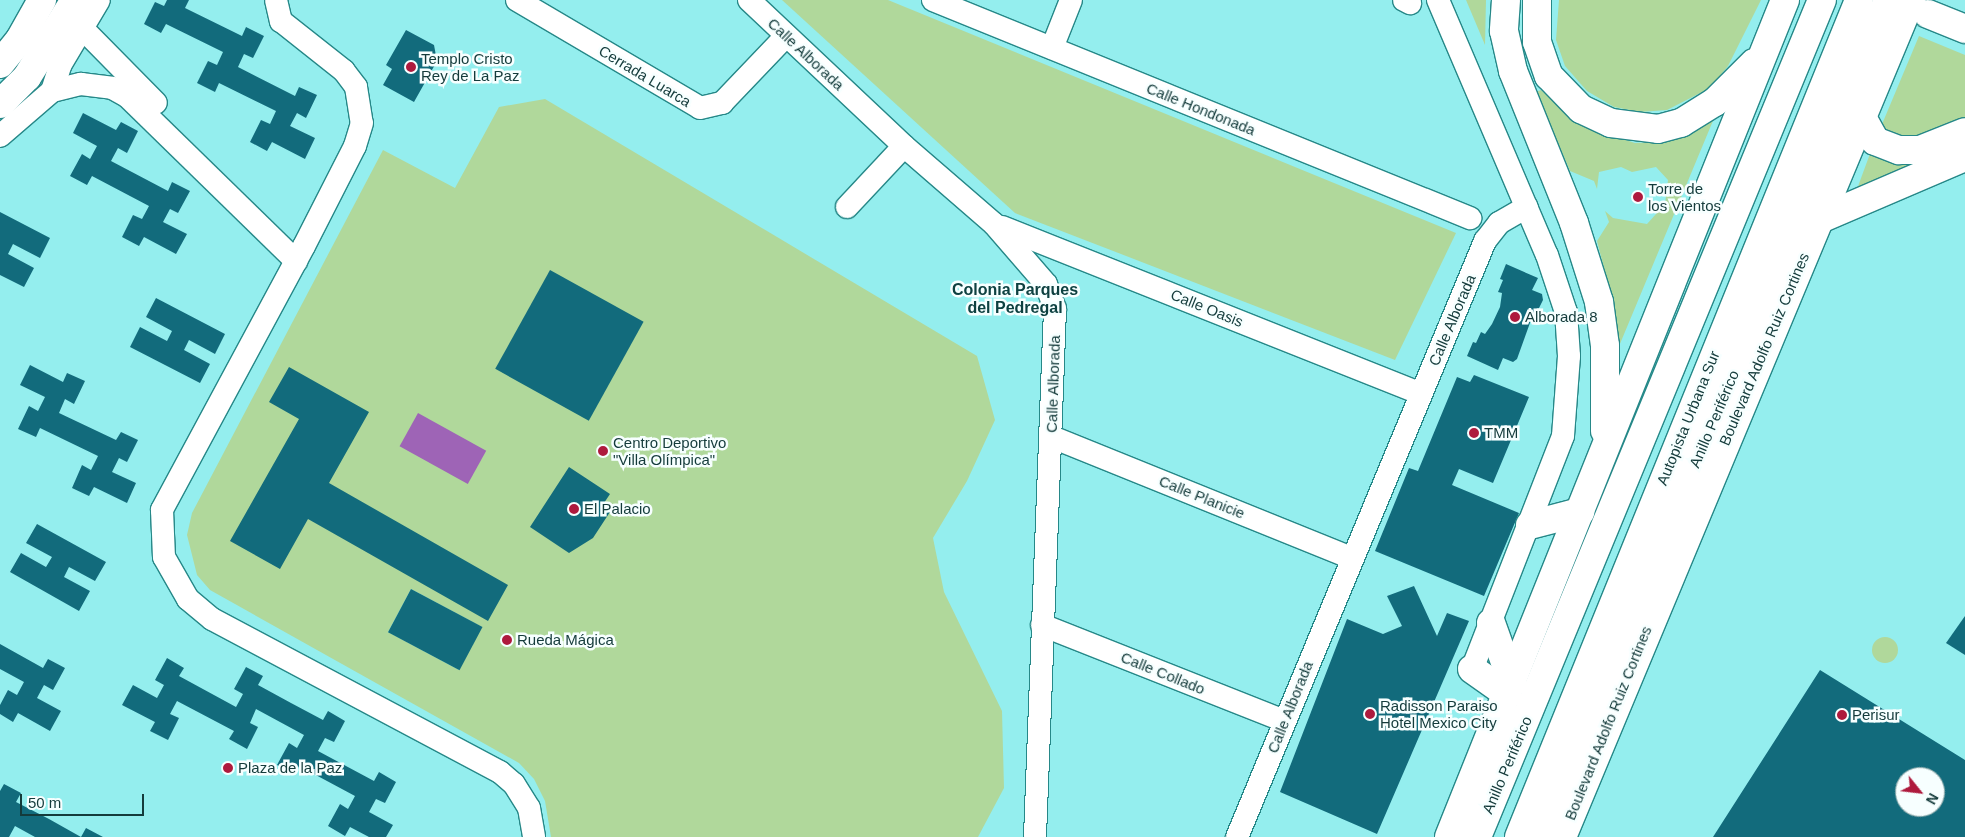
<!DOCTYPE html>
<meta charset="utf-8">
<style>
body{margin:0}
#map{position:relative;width:1965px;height:837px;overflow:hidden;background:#94eeee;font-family:Arial,sans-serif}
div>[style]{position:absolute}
.green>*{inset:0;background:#b0d89b}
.round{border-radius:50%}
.water>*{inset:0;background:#9e64b6;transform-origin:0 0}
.building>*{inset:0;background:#126b7c;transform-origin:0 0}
.roads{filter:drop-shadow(1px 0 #268888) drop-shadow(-1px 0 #268888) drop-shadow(0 1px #268888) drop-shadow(0 -1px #268888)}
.minor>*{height:22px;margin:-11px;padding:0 11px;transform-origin:11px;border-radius:11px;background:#fff}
.major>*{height:28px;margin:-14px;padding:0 14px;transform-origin:14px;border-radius:14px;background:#fff}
.highway>*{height:28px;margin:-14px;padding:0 14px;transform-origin:14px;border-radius:14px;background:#fff}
.dots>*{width:14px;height:14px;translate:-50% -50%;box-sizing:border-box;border:2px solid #f7ffff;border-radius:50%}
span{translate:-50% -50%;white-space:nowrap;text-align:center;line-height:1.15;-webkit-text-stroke:5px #f7ffff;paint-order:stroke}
.street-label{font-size:15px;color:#143b3b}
.poi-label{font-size:15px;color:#143b3b}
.left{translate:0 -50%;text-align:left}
.neighbourhood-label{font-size:16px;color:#0e4141;font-weight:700}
.north{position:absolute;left:1895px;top:767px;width:50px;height:50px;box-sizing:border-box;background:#f7ffff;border:1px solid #9cb1b1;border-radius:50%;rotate:119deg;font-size:14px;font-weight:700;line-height:20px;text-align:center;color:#143b3b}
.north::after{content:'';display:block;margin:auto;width:18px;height:22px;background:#ae1a3d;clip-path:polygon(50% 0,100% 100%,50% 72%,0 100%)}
.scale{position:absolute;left:20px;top:794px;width:124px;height:22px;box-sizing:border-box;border:2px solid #143b3b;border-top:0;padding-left:6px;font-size:15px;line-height:18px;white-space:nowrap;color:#143b3b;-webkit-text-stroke:4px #f7ffff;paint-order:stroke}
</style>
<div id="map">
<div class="green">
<div style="clip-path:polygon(782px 0,888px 0,1456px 233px,1395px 360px,1015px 213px)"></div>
<div style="clip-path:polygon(1466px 0,1486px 0,1485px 45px)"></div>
<div style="clip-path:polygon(1559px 0,1761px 0,1728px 66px,1710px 88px,1667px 110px,1640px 112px,1614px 107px,1587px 91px,1565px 66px,1556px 40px)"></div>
<div style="clip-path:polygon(1919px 36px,1965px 55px,1965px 121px,1905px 142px,1880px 129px)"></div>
<div style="clip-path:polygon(1541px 90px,1582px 126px,1635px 143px,1654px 142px,1715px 116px,1617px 351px,1612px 299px,1597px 241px,1609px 222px,1605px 211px,1613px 218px,1647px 224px,1665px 204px,1668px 180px,1656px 167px,1632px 172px,1621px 167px,1599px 172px,1597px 189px,1594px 181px,1570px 171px,1536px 92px)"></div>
<div style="clip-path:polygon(evenodd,545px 99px,977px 356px,995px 420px,967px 481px,933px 538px,944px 592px,1002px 711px,1004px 788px,978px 837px,551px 837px,545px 801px,534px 779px,519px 763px,210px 590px,197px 575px,187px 535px,192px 513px,383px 150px,455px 188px,499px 107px,545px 99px,411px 589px,482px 627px,459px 670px,388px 632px,411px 589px)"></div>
<div style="clip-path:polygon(1871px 151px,1888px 161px,1915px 164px,1857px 189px)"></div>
<div class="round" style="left:1872px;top:637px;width:26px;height:26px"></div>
</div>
<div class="water">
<div style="left:418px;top:413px;width:78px;height:38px;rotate:29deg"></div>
</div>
<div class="building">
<div style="clip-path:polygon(167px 0,189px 0,185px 8px,242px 36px,246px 27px,264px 36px,253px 58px,244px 54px,238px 67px,295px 96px,299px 87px,317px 95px,306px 118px,297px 113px,290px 126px,315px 138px,305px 159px,272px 142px,267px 151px,250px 142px,261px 120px,270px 124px,276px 111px,219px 83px,215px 92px,197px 83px,208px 61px,217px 65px,223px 52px,166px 24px,161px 33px,144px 24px,155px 2px,164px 6px)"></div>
<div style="clip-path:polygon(406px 30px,434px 45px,437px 61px,414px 102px,383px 85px,392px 69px,386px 65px)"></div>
<div style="clip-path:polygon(83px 113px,116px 130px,121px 122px,138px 131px,127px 153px,118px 148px,111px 161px,168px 191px,172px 182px,190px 191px,178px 213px,170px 209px,163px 222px,187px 234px,176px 254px,144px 237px,139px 246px,122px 237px,133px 215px,142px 219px,149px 206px,92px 176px,87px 185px,70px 176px,82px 154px,90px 159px,97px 146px,73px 133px)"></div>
<div style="clip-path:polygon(0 212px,50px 238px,40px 258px,13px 244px,8px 254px,34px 268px,24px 287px,0 275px)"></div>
<div style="clip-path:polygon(1506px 264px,1538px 278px,1532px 290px,1542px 294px,1543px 300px,1538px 310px,1535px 309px,1517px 359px,1513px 362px,1503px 358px,1498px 370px,1467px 356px,1473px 342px,1476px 343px,1481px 332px,1485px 334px,1492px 324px,1500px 307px,1502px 293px,1498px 292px,1503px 280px,1500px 279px)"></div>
<div style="left:550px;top:270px;width:107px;height:113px;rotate:29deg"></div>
<div style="clip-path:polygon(156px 298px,225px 334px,215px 354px,189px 340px,184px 350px,210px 364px,200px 383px,130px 347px,140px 327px,167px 341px,172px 331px,146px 317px)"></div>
<div style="clip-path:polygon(30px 365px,63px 382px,67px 373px,85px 381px,74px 404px,65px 399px,59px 413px,116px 440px,121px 432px,138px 440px,127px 462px,119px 458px,112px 472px,136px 483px,127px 503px,94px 487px,89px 496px,72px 488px,82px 465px,91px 470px,98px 456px,40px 428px,36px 437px,18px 429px,29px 406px,38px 411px,45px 397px,20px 385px)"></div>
<div style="clip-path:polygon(289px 367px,369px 412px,329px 483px,508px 585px,488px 621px,308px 519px,280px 569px,230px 541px,299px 419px,269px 402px)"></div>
<div style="clip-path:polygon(1474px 375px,1529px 397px,1493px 483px,1459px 469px,1452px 485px,1519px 513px,1484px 596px,1375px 551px,1409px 468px,1418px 471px,1457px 377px,1470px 382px)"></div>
<div style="clip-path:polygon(569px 467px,610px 494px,602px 506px,610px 512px,593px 538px,569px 553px,530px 527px)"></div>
<div style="clip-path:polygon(37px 524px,106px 562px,95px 581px,69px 567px,64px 577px,90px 591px,79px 611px,10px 572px,21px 553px,46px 567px,52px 557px,26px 543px)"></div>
<div style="clip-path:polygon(1414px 586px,1437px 636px,1447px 613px,1469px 621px,1377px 834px,1280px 792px,1347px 619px,1383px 634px,1402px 626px,1387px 596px)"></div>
<div style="left:411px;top:589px;width:81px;height:49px;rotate:28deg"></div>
<div style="clip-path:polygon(1965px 616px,1965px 655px,1946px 643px)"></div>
<div style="clip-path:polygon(0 644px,43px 668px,48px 659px,65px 668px,53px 690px,44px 685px,37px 698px,61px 711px,50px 731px,18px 713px,13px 722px,0 714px,0 705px,8px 690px,17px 695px,24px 682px,0 669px)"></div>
<div style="clip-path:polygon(167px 658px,184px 668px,179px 676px,236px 707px,243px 694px,234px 689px,246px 667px,263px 676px,258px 685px,291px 703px,323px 720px,328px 711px,345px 721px,334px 742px,325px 738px,318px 751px,374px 781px,379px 772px,396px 782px,385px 803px,376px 799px,369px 812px,393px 825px,386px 837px,369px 837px,350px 827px,345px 836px,328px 826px,340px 804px,348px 809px,355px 796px,299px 766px,294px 775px,277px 765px,289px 743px,297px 748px,304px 735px,256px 709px,250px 723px,258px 727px,247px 749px,229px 739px,234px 731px,177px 701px,170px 714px,179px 718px,168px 740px,150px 731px,155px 722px,122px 705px,133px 685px,157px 698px,164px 685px,155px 680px)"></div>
<div style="clip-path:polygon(evenodd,1820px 670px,1965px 760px,1965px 837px,1713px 837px,1820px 670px,1905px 777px,1935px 777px,1935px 807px,1905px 807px,1905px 777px)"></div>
<div style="clip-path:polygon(4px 784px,21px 793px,16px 802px,49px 819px,81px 837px,86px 828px,103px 837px,35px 837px,15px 826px,9px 837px,0 837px,0 791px)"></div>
</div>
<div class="roads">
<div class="minor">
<div style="left:276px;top:0;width:22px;rotate:77deg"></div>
<div style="left:281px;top:21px;width:80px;rotate:38.4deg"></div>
<div style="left:344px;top:71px;width:20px;rotate:53deg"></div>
<div style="left:356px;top:87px;width:36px;rotate:81deg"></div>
<div style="left:362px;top:123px;width:24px;rotate:107deg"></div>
<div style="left:355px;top:146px;width:112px;rotate:117deg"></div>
<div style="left:304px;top:246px;width:300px;rotate:118.3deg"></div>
<div style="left:162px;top:510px;width:47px;rotate:87.6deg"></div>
<div style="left:164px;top:557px;width:48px;rotate:60.3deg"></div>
<div style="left:188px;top:599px;width:31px;rotate:40deg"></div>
<div style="left:212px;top:619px;width:326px;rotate:28deg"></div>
<div style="left:500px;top:772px;width:18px;rotate:41deg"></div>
<div style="left:514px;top:784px;width:28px;rotate:58deg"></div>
<div style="left:529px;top:808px;width:29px;rotate:80deg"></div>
<div style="left:517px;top:0;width:212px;rotate:30.5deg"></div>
<div style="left:700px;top:108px;width:23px;rotate:-13deg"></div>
<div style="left:722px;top:103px;width:93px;rotate:-46.3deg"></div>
<div style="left:749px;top:0;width:213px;rotate:43.3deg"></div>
<div style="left:904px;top:146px;width:119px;rotate:40.9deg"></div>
<div style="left:994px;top:224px;width:79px;rotate:49.1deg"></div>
<div style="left:1046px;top:284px;width:27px;rotate:70deg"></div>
<div style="left:1055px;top:309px;width:528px;rotate:92.17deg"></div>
<div style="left:933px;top:0;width:580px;rotate:22.1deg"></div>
<div style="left:1404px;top:0;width:7px;rotate:27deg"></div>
<div style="left:1438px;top:0;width:277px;rotate:66.9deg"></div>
<div style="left:1547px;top:255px;width:60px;rotate:71.6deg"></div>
<div style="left:1566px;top:312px;width:44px;rotate:86.1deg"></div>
<div style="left:1569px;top:356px;width:80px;rotate:94.3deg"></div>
<div style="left:1563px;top:436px;width:250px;rotate:111.3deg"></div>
<div style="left:82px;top:28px;width:105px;rotate:45.4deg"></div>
<div style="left:1052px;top:48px;width:52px;rotate:-68.4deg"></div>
<div style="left:52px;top:91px;width:28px;rotate:-72deg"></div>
<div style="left:61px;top:64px;width:74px;rotate:-59.3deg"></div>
<div style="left:0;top:136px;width:69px;rotate:-40.9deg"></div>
<div style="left:52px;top:91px;width:30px;rotate:-14deg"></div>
<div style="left:81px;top:84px;width:31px;rotate:7deg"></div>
<div style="left:112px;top:88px;width:18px;rotate:29deg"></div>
<div style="left:128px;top:97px;width:235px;rotate:44.3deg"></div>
<div style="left:847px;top:207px;width:83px;rotate:-46.9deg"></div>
<div style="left:1002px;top:227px;width:450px;rotate:21.7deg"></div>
<div style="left:1052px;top:437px;width:323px;rotate:22deg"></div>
<div style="left:1042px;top:625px;width:261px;rotate:21.6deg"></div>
<div style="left:1237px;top:837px;width:646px;rotate:-67.41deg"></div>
<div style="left:1485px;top:241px;width:23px;rotate:-52deg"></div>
<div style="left:1499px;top:223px;width:32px;rotate:-30deg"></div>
</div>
<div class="major">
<div style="left:1506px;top:0;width:31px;rotate:94deg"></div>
<div style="left:1504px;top:31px;width:41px;rotate:77.3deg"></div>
<div style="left:1513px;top:71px;width:164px;rotate:68.1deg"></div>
<div style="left:1574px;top:223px;width:83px;rotate:72.4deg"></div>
<div style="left:1599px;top:302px;width:44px;rotate:82.2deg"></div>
<div style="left:1605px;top:346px;width:85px;rotate:90deg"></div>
<div style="left:1537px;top:0;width:42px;rotate:90deg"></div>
<div style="left:1537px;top:42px;width:36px;rotate:71deg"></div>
<div style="left:1549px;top:76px;width:46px;rotate:45.9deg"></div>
<div style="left:1581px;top:109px;width:33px;rotate:25deg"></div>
<div style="left:1611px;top:123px;width:47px;rotate:7.3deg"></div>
<div style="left:1658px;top:129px;width:24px;rotate:-15deg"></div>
<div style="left:1681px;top:123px;width:40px;rotate:-32deg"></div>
<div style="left:1715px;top:102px;width:55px;rotate:-45deg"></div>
<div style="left:1928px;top:14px;width:40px;rotate:22deg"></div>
<div style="left:0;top:64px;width:32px;rotate:-51deg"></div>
<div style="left:20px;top:39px;width:45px;rotate:-60.6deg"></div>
<div style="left:0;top:104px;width:38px;rotate:-45deg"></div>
<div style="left:27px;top:77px;width:91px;rotate:-58.1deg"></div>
<div style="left:1863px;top:119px;width:25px;rotate:61deg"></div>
<div style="left:1875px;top:141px;width:26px;rotate:21deg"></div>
<div style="left:1899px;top:150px;width:21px"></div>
<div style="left:1920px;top:150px;width:48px;rotate:-21.8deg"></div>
<div style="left:1818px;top:220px;width:160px;rotate:-23.2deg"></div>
<div style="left:1530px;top:525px;width:52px;rotate:-14.6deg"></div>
<div style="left:1491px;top:623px;width:63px;rotate:70.4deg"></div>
<div style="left:1472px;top:669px;width:43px;rotate:35.5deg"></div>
<div style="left:1449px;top:837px;width:902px;rotate:-68.13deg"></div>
<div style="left:1562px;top:837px;width:907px;rotate:-67.37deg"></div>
</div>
<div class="highway">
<div style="left:1477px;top:837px;width:905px;rotate:-67.6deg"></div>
<div style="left:1519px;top:837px;width:903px;rotate:-67.89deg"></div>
<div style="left:1540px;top:837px;width:906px;rotate:-67.42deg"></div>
</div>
</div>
<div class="dots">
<div style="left:411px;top:67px;background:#ae1a3d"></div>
<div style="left:1638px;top:197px;background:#ae1a3d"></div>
<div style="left:1515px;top:317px;background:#ae1a3d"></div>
<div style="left:1474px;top:433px;background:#ae1a3d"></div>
<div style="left:603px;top:451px;background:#ae1a3d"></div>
<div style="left:574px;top:509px;background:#ae1a3d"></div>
<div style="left:507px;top:640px;background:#ae1a3d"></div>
<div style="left:1370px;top:714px;background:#ae1a3d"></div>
<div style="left:1842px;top:715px;background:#ae1a3d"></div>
<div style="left:228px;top:768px;background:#ae1a3d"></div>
</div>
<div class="street-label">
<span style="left:806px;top:54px;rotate:43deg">Calle Alborada</span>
<span style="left:645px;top:76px;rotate:31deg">Cerrada Luarca</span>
<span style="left:1201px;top:109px;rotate:22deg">Calle Hondonada</span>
<span style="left:1207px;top:308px;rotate:22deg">Calle Oasis</span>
<span style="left:1452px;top:320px;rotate:-67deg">Calle Alborada</span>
<span style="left:1764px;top:349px;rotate:-67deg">Boulevard Adolfo Ruiz Cortines</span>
<span style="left:1053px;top:384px;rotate:-88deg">Calle Alborada</span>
<span style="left:1688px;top:418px;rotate:-68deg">Autopista Urbana Sur</span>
<span style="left:1714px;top:419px;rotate:-67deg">Anillo Periférico</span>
<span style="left:1202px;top:497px;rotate:22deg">Calle Planicie</span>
<span style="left:1163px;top:673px;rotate:22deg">Calle Collado</span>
<span style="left:1290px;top:707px;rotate:-68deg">Calle Alborada</span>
<span style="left:1608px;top:723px;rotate:-68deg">Boulevard Adolfo Ruiz Cortines</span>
<span style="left:1507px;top:765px;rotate:-67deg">Anillo Periférico</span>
</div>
<div class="poi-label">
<span class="left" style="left:421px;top:67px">Templo Cristo<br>Rey de La Paz</span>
<span class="left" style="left:1648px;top:197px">Torre de<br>los Vientos</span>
<span class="left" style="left:1525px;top:317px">Alborada 8</span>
<span class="left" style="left:1484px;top:433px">TMM</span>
<span class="left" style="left:613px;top:451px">Centro Deportivo<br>"Villa Olímpica"</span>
<span class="left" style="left:584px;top:509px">El Palacio</span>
<span class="left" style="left:517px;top:640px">Rueda Mágica</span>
<span class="left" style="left:1380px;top:714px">Radisson Paraiso<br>Hotel Mexico City</span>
<span class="left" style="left:1852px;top:715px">Perisur</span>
<span class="left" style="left:238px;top:768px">Plaza de la Paz</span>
</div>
<div class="neighbourhood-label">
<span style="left:1015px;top:299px">Colonia Parques<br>del Pedregal</span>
</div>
<div class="north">N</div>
<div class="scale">50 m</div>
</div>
